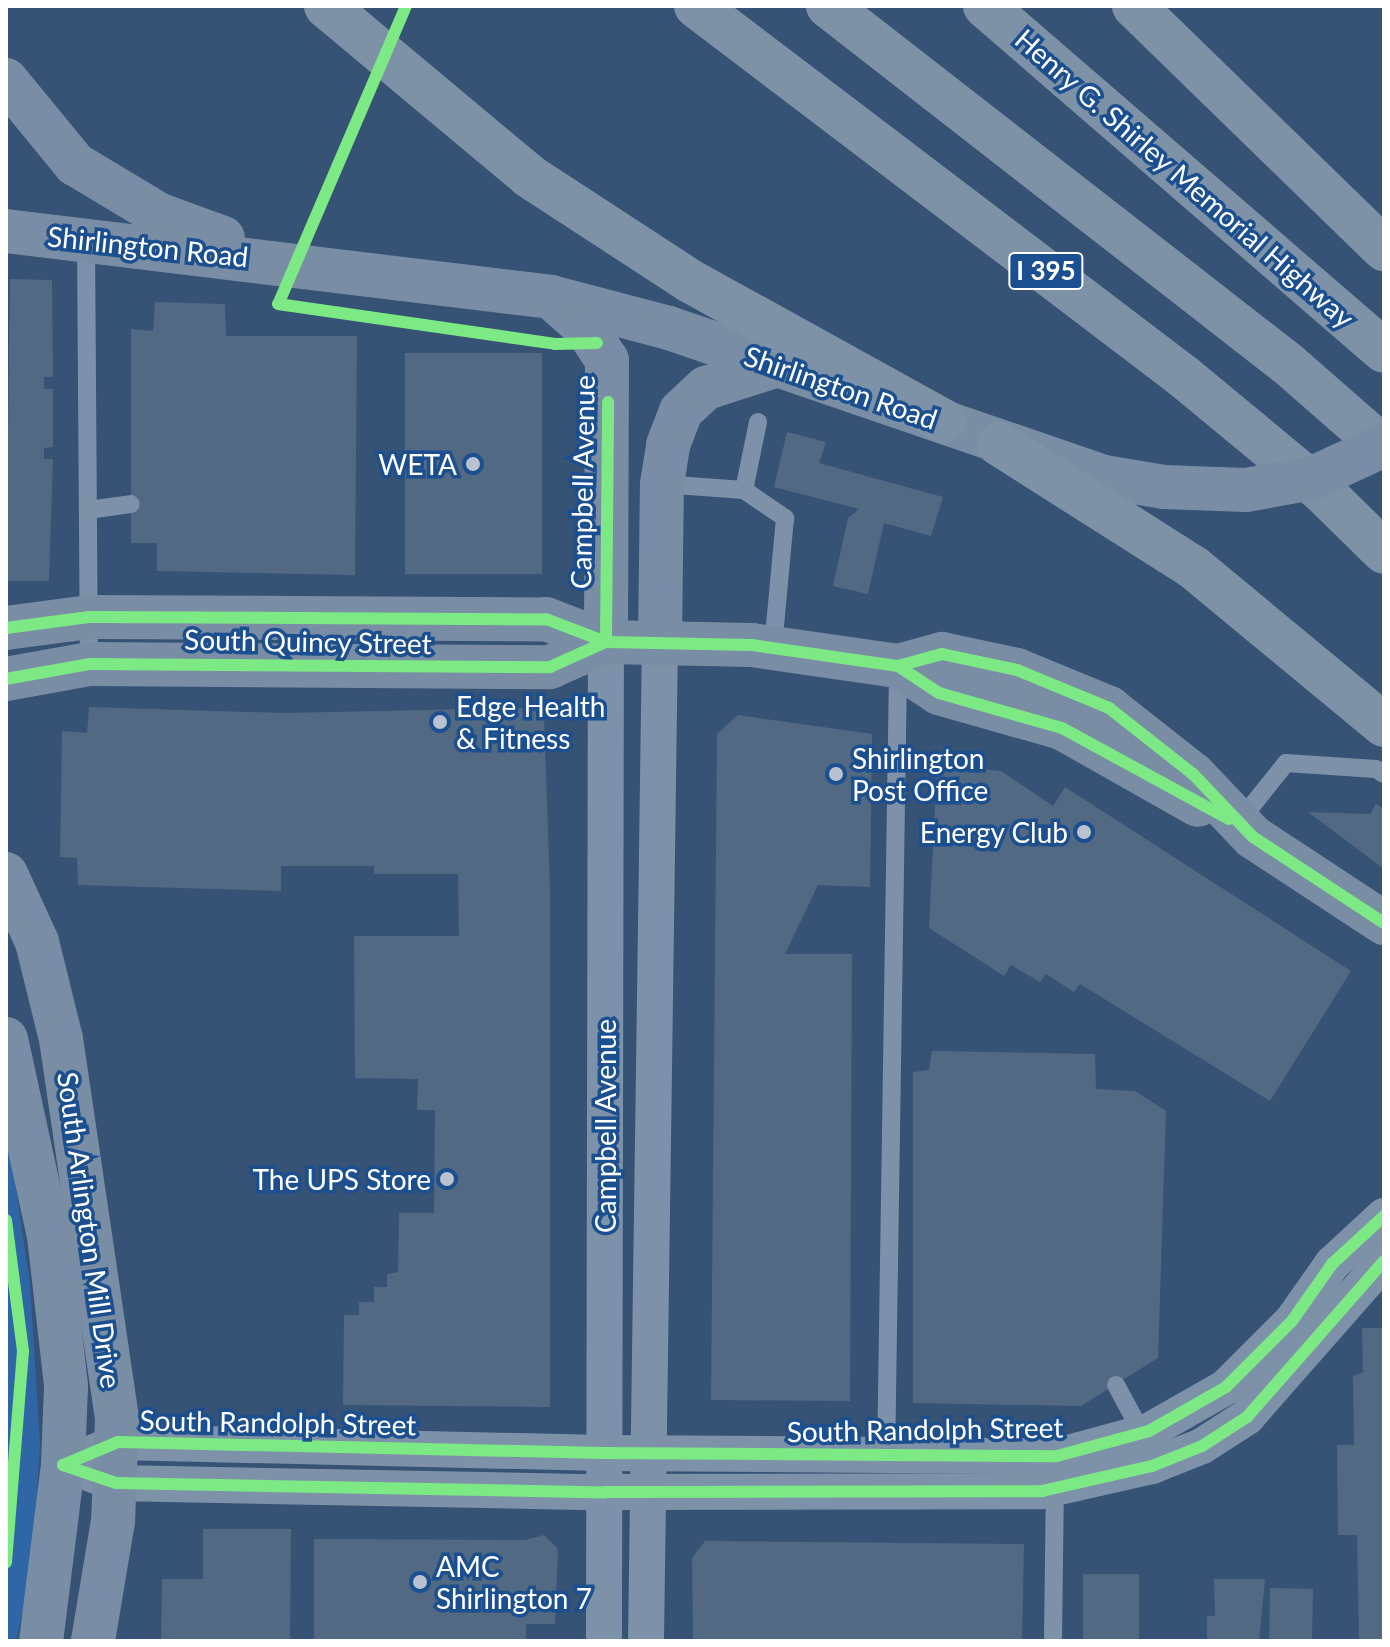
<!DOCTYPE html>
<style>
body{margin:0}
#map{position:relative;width:1390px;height:1647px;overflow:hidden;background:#365274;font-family:Lato,sans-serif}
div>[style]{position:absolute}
.green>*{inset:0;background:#2f66a5}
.building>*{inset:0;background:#526984;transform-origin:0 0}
.lane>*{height:18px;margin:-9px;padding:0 9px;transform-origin:9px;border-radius:9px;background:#7d92a8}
.street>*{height:36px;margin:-18px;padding:0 18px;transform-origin:18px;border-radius:18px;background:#7d92a8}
.secondary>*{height:44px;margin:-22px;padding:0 22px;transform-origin:22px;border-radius:22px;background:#798da4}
.highway>*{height:44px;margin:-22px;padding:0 22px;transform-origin:22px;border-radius:22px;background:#7e92a7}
.secondary-bridge>*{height:44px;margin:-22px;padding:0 22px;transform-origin:22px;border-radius:22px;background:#798da4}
.cycleway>*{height:12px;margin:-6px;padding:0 6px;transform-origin:6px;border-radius:6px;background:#7ce984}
.dots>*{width:22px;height:22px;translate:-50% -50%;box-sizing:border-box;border:4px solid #1b4f8f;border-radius:50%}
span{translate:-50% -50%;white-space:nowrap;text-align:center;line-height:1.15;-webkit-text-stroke:7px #1b4f8f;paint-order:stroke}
.shield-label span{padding:2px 6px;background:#1b4f8f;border:2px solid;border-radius:6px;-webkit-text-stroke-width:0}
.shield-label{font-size:26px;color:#fff;font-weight:700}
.street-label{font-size:28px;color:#fff}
.poi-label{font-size:28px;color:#fff}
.right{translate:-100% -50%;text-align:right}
.left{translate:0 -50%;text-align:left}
.frame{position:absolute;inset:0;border:8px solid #fff;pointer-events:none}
</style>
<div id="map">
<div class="green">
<div style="clip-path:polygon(6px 1122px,30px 1283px,40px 1442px,33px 1566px,16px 1641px,6px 1641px)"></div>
</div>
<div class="building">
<div style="clip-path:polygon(10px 279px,52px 280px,53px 377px,44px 377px,44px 389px,53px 389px,53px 447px,44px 448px,44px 459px,53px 459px,49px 581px,6px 581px)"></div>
<div style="clip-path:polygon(155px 302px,225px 304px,226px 336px,357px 336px,355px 575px,157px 571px,157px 543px,131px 543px,131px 329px,153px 331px)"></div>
<div style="left:542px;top:353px;width:221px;height:137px;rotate:90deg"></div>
<div style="clip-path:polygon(787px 432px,826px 442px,819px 463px,943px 497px,931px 536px,884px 523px,868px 594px,833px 586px,848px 518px,859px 509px,774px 487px)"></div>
<div style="clip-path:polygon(89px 707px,284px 713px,527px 708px,544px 715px,550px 889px,550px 1407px,343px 1405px,344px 1315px,359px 1315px,359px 1302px,374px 1302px,374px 1287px,387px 1287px,387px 1274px,398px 1272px,399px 1213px,434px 1213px,435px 1110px,417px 1110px,418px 1079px,355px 1078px,354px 936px,459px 936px,458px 874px,374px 874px,374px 866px,281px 866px,281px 891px,78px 885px,77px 858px,60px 857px,62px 731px,87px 733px)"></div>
<div style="clip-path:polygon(738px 715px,872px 734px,870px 887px,818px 885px,785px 954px,852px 954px,850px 1401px,711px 1400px,717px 734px)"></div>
<div style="clip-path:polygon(937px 765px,1001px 771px,1053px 806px,1065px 787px,1351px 971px,1270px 1101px,1080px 984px,1074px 992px,1046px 974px,1040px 982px,1011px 965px,1004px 976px,929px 928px)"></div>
<div style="clip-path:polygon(1376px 804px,1384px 809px,1384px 869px,1308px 812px,1370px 814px)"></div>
<div style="clip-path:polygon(932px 1051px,1095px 1054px,1096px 1089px,1135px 1091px,1166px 1111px,1158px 1358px,1081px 1406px,913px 1403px,913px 1072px,929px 1070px)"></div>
<div style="clip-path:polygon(1362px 1328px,1384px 1328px,1384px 1641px,1359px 1641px,1357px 1535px,1338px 1535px,1337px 1445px,1354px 1445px,1353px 1376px,1363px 1372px)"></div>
<div style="clip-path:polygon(203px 1529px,291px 1529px,290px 1641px,161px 1641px,162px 1579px,203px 1579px)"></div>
<div style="clip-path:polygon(544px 1535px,558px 1549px,555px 1624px,526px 1624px,526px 1641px,314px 1641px,314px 1539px,525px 1540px)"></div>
<div style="clip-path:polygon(705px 1541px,1024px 1544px,1022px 1641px,693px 1641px,692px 1558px)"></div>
<div style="left:1083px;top:1574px;width:56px;height:67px"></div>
<div style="clip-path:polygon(1214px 1579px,1265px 1579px,1259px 1641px,1207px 1641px,1207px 1616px,1215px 1616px)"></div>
<div style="left:1270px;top:1588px;width:43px;height:53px;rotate:1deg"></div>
</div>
<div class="lane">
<div style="left:86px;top:241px;width:423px;rotate:89.6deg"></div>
<div style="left:758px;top:422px;width:69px;rotate:101.6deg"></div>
<div style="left:744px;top:490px;width:50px;rotate:34.3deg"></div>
<div style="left:785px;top:518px;width:131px;rotate:95.3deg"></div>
<div style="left:662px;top:484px;width:82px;rotate:4.2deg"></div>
<div style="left:88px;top:510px;width:43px;rotate:-7.9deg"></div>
<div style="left:1238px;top:823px;width:77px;rotate:-51.3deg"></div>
<div style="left:1286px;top:763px;width:90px;rotate:3.8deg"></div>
<div style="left:1376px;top:769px;width:9px;rotate:32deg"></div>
<div style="left:1116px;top:1385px;width:55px;rotate:61.6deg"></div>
<div style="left:886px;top:1461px;width:790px;rotate:-89.13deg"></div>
<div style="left:1053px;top:1641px;width:153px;rotate:-89.3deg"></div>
</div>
<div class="street">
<div style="left:63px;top:1465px;width:60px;rotate:-22.7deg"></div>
<div style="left:118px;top:1442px;width:486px;rotate:1.3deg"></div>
<div style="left:604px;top:1453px;width:453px;rotate:0.4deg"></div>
<div style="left:1057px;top:1456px;width:95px;rotate:-15.2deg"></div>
<div style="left:1149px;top:1431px;width:89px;rotate:-29.7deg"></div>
<div style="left:1226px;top:1387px;width:93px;rotate:-45deg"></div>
<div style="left:1292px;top:1321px;width:70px;rotate:-54.9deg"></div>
<div style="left:1332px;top:1264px;width:71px;rotate:-42.7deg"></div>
<div style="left:91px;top:1474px;width:27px;rotate:20deg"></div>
<div style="left:116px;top:1483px;width:489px;rotate:1.1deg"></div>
<div style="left:605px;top:1492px;width:437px;rotate:-0.1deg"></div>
<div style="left:1042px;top:1491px;width:113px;rotate:-12.8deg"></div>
<div style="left:1152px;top:1466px;width:54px;rotate:-21.8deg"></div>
<div style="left:1202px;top:1446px;width:54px;rotate:-32.8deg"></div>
<div style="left:1247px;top:1417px;width:208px;rotate:-48.7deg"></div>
<div style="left:604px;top:1641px;width:999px;rotate:-89.89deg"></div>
<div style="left:646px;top:1641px;width:999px;rotate:-89.2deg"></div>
</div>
<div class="secondary">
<div style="left:6px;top:80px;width:109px;rotate:50.6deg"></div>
<div style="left:75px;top:164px;width:99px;rotate:31deg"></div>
<div style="left:160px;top:215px;width:67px;rotate:20.1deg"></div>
<div style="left:6px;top:231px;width:549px;rotate:6.9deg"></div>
<div style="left:551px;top:297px;width:122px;rotate:14.7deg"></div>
<div style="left:669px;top:328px;width:460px;rotate:18.9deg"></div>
<div style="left:1104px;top:477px;width:61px;rotate:9.5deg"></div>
<div style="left:1164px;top:487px;width:82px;rotate:2.1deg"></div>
<div style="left:553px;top:299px;width:44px;rotate:41.3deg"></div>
<div style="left:586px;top:328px;width:38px;rotate:57deg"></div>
<div style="left:607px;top:360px;width:282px;rotate:90.2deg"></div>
<div style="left:6px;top:628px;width:84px;rotate:-7.5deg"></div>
<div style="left:89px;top:617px;width:457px;rotate:0.3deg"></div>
<div style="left:546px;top:619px;width:64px;rotate:21deg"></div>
<div style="left:606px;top:642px;width:146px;rotate:1.2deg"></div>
<div style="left:752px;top:645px;width:148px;rotate:8.2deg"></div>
<div style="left:898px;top:666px;width:46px;rotate:-15.3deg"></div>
<div style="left:942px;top:654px;width:77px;rotate:12deg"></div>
<div style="left:1017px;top:670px;width:100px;rotate:22.4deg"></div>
<div style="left:1109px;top:708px;width:107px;rotate:38.2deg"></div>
<div style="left:1193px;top:774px;width:87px;rotate:46.4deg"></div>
<div style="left:1253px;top:837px;width:157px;rotate:33.3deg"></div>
<div style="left:660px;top:642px;width:158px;rotate:-89.3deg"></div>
<div style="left:662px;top:484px;width:39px;rotate:-81deg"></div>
<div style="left:668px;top:445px;width:36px;rotate:-69deg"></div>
<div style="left:681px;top:411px;width:34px;rotate:-43deg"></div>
<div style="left:706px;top:388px;width:76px;rotate:-17.7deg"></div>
<div style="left:898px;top:666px;width:49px;rotate:33.4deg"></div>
<div style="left:939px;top:693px;width:128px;rotate:15.9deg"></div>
<div style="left:1062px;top:728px;width:156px;rotate:29.5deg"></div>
<div style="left:6px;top:679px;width:84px;rotate:-10.2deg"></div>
<div style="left:89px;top:664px;width:461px;rotate:0.4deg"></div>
<div style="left:550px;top:667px;width:61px;rotate:-24.1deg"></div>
<div style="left:6px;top:874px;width:75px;rotate:65.5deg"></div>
<div style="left:37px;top:942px;width:100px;rotate:76.1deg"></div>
<div style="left:61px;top:1039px;width:384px;rotate:81.6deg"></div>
<div style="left:117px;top:1419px;width:102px;rotate:92.2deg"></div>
<div style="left:113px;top:1521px;width:122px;rotate:99.5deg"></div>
<div style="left:6px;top:1039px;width:202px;rotate:77.7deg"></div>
<div style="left:49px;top:1236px;width:151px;rotate:83.5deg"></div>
<div style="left:66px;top:1386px;width:79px;rotate:92.2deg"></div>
<div style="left:63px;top:1465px;width:177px;rotate:97.1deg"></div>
</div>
<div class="highway">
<div style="left:326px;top:6px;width:265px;rotate:39.9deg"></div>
<div style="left:529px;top:176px;width:192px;rotate:33.1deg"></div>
<div style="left:690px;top:281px;width:290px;rotate:28.9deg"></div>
<div style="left:696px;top:6px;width:612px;rotate:37.23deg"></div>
<div style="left:1183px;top:376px;width:179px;rotate:39.6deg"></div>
<div style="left:1321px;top:490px;width:88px;rotate:44.5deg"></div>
<div style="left:828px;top:6px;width:583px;rotate:37.89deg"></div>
<div style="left:1288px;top:364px;width:128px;rotate:41.2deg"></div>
<div style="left:985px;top:6px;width:527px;rotate:40.85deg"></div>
<div style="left:1134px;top:6px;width:349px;rotate:44.2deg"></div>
<div style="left:999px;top:444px;width:230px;rotate:32.4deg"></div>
<div style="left:1193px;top:567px;width:248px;rotate:39.6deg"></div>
</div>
<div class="secondary-bridge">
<div style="left:1246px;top:490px;width:68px;rotate:-10.2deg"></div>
<div style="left:1313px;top:478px;width:78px;rotate:-24.9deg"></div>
</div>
<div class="cycleway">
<div style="left:406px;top:6px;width:324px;rotate:113.2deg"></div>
<div style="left:278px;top:304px;width:280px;rotate:8.2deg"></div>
<div style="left:555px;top:344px;width:42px;rotate:-1.4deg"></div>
<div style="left:6px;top:628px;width:84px;rotate:-7.5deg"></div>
<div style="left:89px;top:617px;width:457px;rotate:0.3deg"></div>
<div style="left:546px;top:619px;width:64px;rotate:21deg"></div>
<div style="left:606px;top:642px;width:146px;rotate:1.2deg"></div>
<div style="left:752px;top:645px;width:148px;rotate:8.2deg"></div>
<div style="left:898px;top:666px;width:46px;rotate:-15.3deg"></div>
<div style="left:942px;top:654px;width:77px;rotate:12deg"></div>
<div style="left:1017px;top:670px;width:100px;rotate:22.4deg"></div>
<div style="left:1109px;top:708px;width:107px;rotate:38.2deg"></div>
<div style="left:1193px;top:774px;width:87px;rotate:46.4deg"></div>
<div style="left:1253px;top:837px;width:157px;rotate:33.3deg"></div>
<div style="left:606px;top:642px;width:240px;rotate:-89.5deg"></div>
<div style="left:898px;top:666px;width:49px;rotate:33.4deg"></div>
<div style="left:939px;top:693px;width:128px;rotate:15.9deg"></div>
<div style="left:1062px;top:728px;width:190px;rotate:28.6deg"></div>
<div style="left:6px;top:679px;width:84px;rotate:-10.2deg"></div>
<div style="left:89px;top:664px;width:461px;rotate:0.4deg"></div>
<div style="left:550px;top:667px;width:61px;rotate:-24.1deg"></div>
<div style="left:6px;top:1220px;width:132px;rotate:82.6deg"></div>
<div style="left:23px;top:1351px;width:212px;rotate:94.6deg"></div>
<div style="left:63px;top:1465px;width:60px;rotate:-22.7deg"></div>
<div style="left:118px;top:1442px;width:486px;rotate:1.3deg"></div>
<div style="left:604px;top:1453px;width:453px;rotate:0.4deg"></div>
<div style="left:1057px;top:1456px;width:95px;rotate:-15.2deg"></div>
<div style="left:1149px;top:1431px;width:89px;rotate:-29.7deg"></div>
<div style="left:1226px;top:1387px;width:93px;rotate:-45deg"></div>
<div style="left:1292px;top:1321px;width:70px;rotate:-54.9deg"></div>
<div style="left:1332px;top:1264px;width:71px;rotate:-42.7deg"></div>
<div style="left:63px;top:1465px;width:56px;rotate:18.8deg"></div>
<div style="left:116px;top:1483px;width:489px;rotate:1.1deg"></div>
<div style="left:605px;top:1492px;width:437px;rotate:-0.1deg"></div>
<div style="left:1042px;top:1491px;width:113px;rotate:-12.8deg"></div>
<div style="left:1152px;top:1466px;width:54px;rotate:-21.8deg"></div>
<div style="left:1202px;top:1446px;width:54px;rotate:-32.8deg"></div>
<div style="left:1247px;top:1417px;width:208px;rotate:-48.7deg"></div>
</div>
<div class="dots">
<div style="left:473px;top:464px;background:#b9c2ce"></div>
<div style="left:440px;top:722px;background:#b9c2ce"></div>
<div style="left:836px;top:774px;background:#b9c2ce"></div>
<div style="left:1084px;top:832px;background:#b9c2ce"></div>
<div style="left:447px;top:1179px;background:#b9c2ce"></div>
<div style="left:420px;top:1582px;background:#b9c2ce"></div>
</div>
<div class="shield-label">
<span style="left:1046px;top:271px">I 395</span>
</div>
<div class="street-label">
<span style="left:1185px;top:178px;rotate:41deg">Henry G. Shirley Memorial Highway</span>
<span style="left:148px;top:246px;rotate:6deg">Shirlington Road</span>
<span style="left:841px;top:387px;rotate:19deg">Shirlington Road</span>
<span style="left:582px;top:482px;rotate:-89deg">Campbell Avenue</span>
<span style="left:308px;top:641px;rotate:1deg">South Quincy Street</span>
<span style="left:605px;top:1126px;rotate:-90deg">Campbell Avenue</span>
<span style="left:90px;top:1230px;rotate:82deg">South Arlington Mill Drive</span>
<span style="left:278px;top:1422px;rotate:1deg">South Randolph Street</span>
<span style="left:925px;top:1429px;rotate:-1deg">South Randolph Street</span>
</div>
<div class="poi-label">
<span class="right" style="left:457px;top:464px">WETA</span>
<span class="left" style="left:456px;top:722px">Edge Health<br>&amp; Fitness</span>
<span class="left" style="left:852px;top:774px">Shirlington<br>Post Office</span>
<span class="right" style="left:1068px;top:832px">Energy Club</span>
<span class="right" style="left:431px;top:1179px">The UPS Store</span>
<span class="left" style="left:436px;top:1582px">AMC<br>Shirlington 7</span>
</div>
<div class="frame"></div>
</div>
